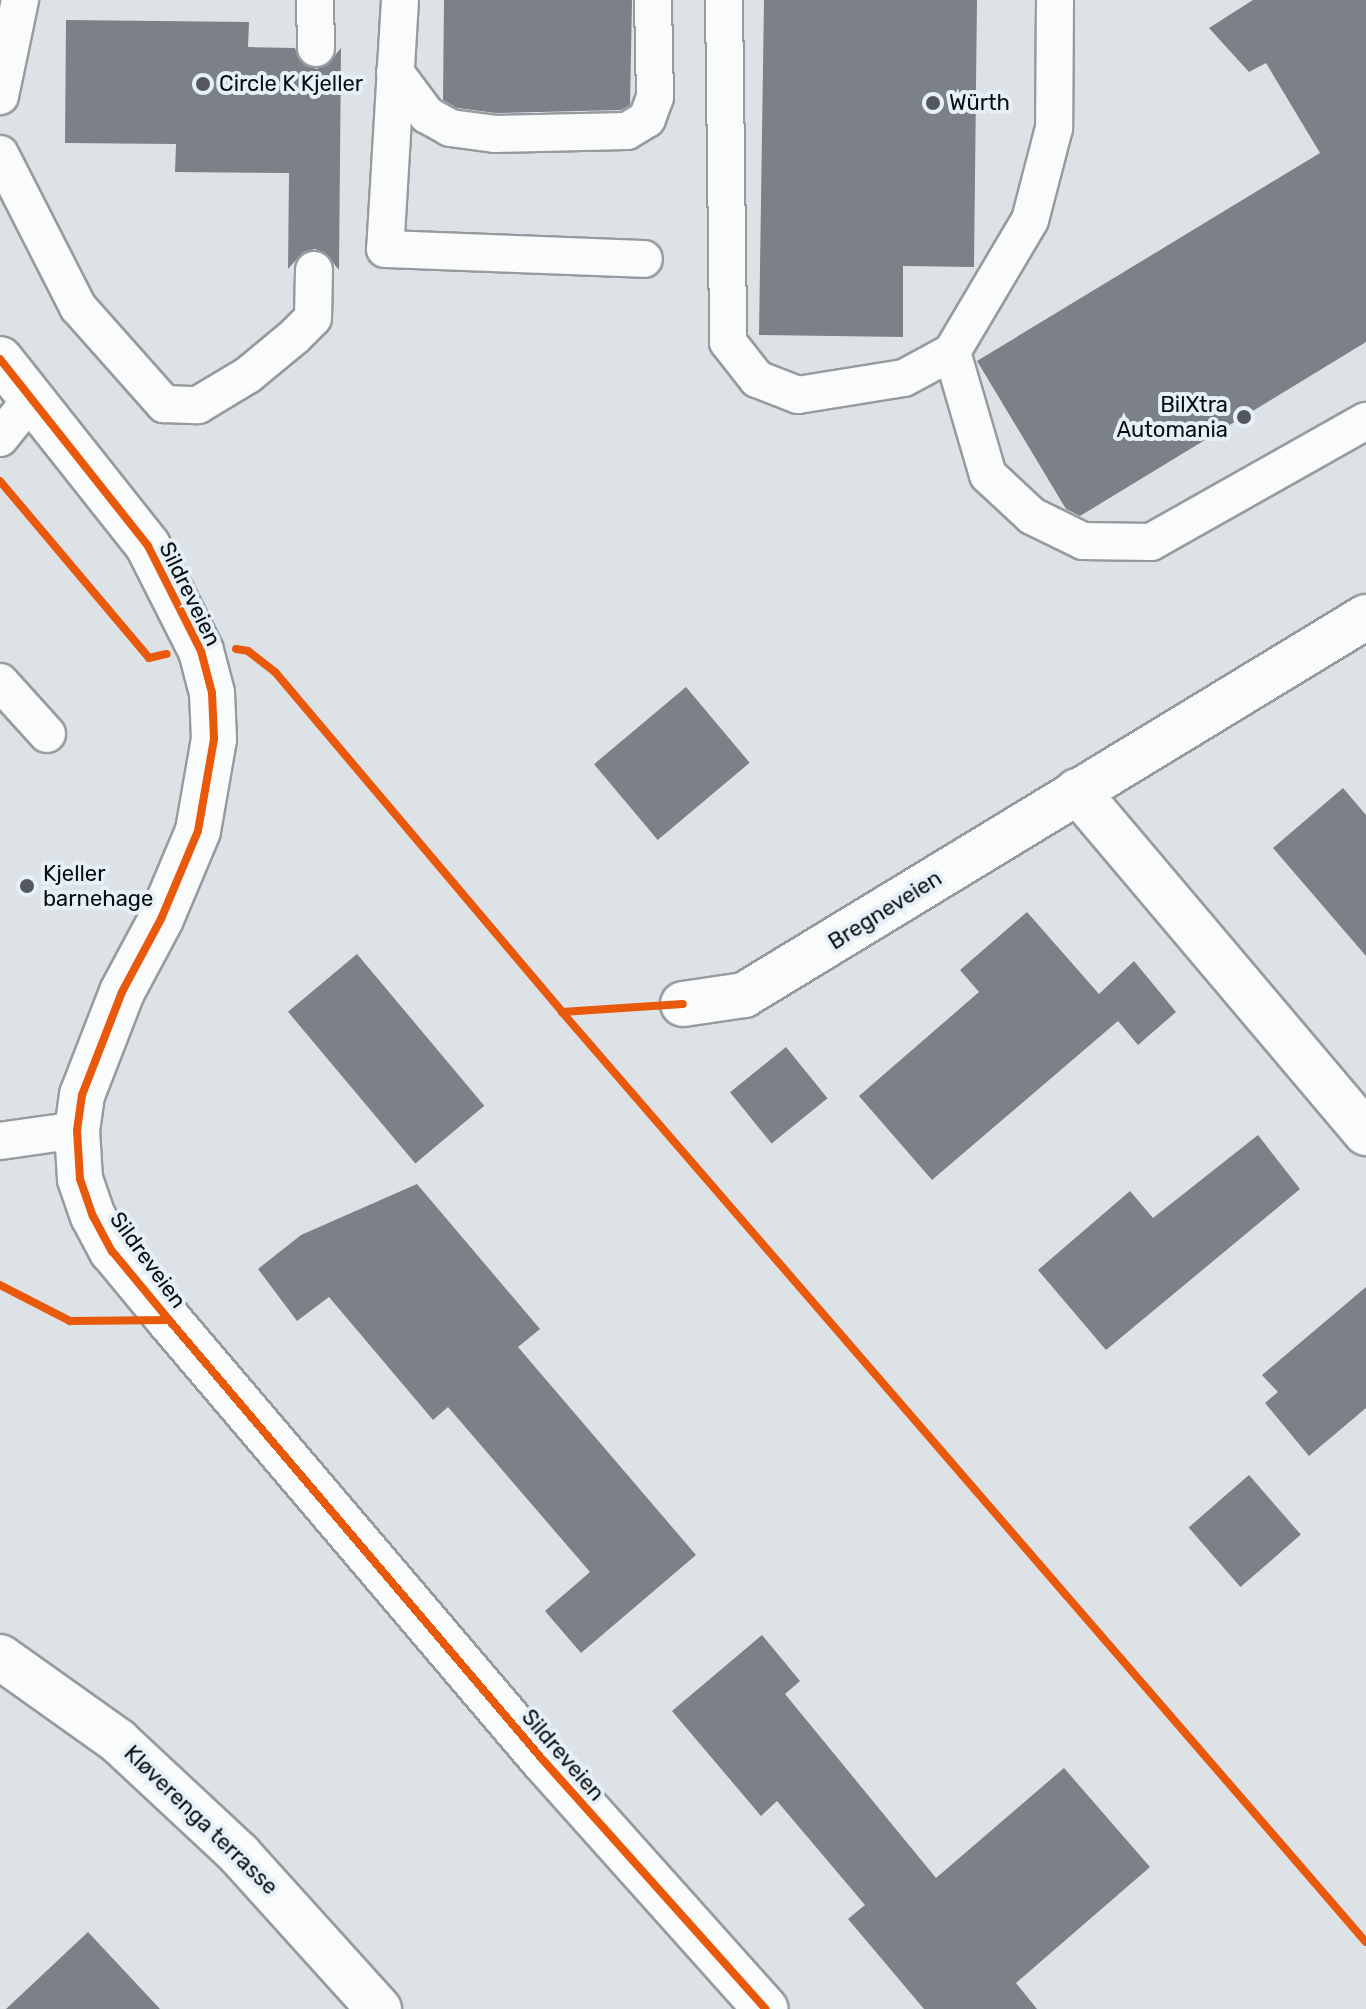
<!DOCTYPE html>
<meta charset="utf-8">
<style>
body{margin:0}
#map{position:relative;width:1366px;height:2009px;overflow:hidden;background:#dde2e7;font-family:Rubik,sans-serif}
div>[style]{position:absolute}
.building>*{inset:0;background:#7b8187;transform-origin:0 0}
.roads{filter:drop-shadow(2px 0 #979b9f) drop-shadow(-2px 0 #979b9f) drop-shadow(0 2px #979b9f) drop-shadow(0 -2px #979b9f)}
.lane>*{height:36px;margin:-18px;padding:0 18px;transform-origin:18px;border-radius:18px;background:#fafbfb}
.street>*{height:44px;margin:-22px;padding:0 22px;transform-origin:22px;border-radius:22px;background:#fafbfb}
.cycleway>*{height:8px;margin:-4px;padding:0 4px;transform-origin:4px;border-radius:4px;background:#e8590c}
.dots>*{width:22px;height:22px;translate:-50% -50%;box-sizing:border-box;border:4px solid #e6f0f8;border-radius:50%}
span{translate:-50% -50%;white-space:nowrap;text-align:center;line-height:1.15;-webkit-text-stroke:8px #e6f0f8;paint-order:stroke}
.poi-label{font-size:22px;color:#0b0e11}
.left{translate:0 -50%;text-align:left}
.right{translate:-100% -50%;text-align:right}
.street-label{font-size:22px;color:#0b0e11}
</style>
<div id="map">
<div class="building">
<div style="clip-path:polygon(444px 0,632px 0,630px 105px,621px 110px,496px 113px,457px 108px,443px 100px)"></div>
<div style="clip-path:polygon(764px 0,977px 0,974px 267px,903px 266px,903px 337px,759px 335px)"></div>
<div style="clip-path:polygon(1253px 0,1366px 0,1366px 342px,1080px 516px,1066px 509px,977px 361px,1320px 153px,1266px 63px,1249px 72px,1209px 28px)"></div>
<div style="clip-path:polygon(66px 20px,249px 22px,248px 47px,295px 48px,299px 59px,316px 69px,327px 65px,341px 48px,339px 270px,325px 253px,315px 249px,303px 252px,288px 269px,289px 173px,175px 172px,176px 144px,65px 143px)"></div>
<div style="left:686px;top:687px;width:99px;height:120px;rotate:50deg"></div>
<div style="clip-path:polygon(1343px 788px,1366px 815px,1366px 956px,1273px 848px)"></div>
<div style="clip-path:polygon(1027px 912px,1099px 994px,1134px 961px,1176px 1012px,1138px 1045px,1118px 1021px,932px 1180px,859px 1096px,979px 992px,960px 970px)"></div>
<div style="left:357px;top:954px;width:198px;height:90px;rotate:50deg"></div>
<div style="left:786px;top:1047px;width:66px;height:72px;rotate:51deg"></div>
<div style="clip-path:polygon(1258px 1135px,1300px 1189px,1106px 1350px,1038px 1270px,1130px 1191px,1153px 1218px)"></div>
<div style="clip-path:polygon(417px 1184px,540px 1329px,518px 1347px,696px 1555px,581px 1653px,545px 1611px,590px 1572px,448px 1407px,433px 1420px,329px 1297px,297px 1321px,258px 1269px,301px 1235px)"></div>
<div style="clip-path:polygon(1366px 1287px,1366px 1408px,1309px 1456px,1265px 1403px,1278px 1392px,1262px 1375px)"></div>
<div style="left:1249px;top:1475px;width:79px;height:80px;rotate:49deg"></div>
<div style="clip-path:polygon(762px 1635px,800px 1681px,785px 1694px,936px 1878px,1064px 1768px,1150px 1867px,1016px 1983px,1037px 2009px,924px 2009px,848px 1919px,865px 1905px,777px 1801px,761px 1816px,672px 1711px)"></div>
<div style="clip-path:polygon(88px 1932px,160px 2009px,6px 2009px)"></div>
</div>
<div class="roads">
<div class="lane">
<div style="left:315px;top:0;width:48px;rotate:88.8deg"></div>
<div style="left:400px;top:0;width:249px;rotate:93.4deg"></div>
<div style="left:385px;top:249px;width:259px;rotate:2.2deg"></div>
<div style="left:724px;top:0;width:342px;rotate:89.3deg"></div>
<div style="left:728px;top:342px;width:47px;rotate:51.9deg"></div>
<div style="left:757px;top:379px;width:44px;rotate:21.3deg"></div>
<div style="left:798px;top:395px;width:107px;rotate:-9.1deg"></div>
<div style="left:904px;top:378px;width:55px;rotate:-28.4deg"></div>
<div style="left:1055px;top:0;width:128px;rotate:90.4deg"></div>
<div style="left:1054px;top:128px;width:95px;rotate:104.6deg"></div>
<div style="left:1030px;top:220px;width:153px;rotate:120.6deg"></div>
<div style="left:952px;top:352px;width:128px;rotate:73.7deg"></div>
<div style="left:988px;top:475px;width:60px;rotate:43deg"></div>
<div style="left:1032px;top:516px;width:57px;rotate:26.1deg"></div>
<div style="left:1083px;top:541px;width:68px;rotate:0.8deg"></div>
<div style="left:1151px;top:542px;width:247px;rotate:-29.4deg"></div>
<div style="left:395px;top:72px;width:54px;rotate:53.3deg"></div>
<div style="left:427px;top:115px;width:26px;rotate:29deg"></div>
<div style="left:450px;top:128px;width:45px;rotate:7.6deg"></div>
<div style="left:495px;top:134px;width:132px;rotate:-1.3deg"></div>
<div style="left:627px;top:131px;width:23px;rotate:-31deg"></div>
<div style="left:647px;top:119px;width:23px;rotate:-70deg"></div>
<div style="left:655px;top:97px;width:97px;rotate:-91.2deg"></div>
<div style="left:0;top:96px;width:98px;rotate:-78.2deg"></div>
<div style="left:0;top:154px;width:172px;rotate:63deg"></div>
<div style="left:78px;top:307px;width:130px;rotate:48.4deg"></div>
<div style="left:164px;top:404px;width:34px;rotate:2deg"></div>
<div style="left:198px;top:405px;width:58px;rotate:-31deg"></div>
<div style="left:248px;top:375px;width:61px;rotate:-39.7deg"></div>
<div style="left:295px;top:336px;width:25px;rotate:-45deg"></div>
<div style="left:313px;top:318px;width:48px;rotate:-88.8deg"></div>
<div style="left:0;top:438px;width:51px;rotate:-51.3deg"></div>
<div style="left:0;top:682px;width:70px;rotate:47.9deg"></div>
<div style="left:0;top:1141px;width:78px;rotate:-8.1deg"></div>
</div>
<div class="street">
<div style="left:0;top:359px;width:238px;rotate:51.6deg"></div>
<div style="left:148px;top:546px;width:118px;rotate:63.2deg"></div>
<div style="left:201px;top:651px;width:43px;rotate:75.3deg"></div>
<div style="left:212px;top:693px;width:46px;rotate:87.5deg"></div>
<div style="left:214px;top:739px;width:93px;rotate:99.9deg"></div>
<div style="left:198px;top:831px;width:95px;rotate:112.8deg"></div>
<div style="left:161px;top:919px;width:83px;rotate:118.1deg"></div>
<div style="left:122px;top:992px;width:110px;rotate:111.2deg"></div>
<div style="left:82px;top:1095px;width:35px;rotate:98deg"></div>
<div style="left:77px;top:1130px;width:49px;rotate:86.5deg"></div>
<div style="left:80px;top:1179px;width:39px;rotate:71deg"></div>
<div style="left:93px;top:1216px;width:40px;rotate:62deg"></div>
<div style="left:112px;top:1251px;width:89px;rotate:50.4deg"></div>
<div style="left:169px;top:1320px;width:577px;rotate:49.64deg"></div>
<div style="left:543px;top:1760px;width:334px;rotate:48.2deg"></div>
<div style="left:1077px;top:791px;width:448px;rotate:49.8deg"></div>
<div style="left:683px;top:1004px;width:62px;rotate:-8.4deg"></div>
<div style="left:744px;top:995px;width:728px;rotate:-31.29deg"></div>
<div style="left:0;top:1657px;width:145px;rotate:35.4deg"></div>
<div style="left:118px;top:1741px;width:166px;rotate:43deg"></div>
<div style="left:239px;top:1854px;width:209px;rotate:47.9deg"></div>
</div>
</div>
<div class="cycleway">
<div style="left:0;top:359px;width:238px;rotate:51.6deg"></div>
<div style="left:148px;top:546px;width:118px;rotate:63.2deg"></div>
<div style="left:201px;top:651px;width:43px;rotate:75.3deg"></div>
<div style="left:212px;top:693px;width:46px;rotate:87.5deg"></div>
<div style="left:214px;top:739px;width:93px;rotate:99.9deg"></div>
<div style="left:198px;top:831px;width:95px;rotate:112.8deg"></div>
<div style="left:161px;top:919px;width:83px;rotate:118.1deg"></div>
<div style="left:122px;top:992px;width:110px;rotate:111.2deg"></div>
<div style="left:82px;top:1095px;width:35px;rotate:98deg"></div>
<div style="left:77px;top:1130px;width:49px;rotate:86.5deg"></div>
<div style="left:80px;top:1179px;width:39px;rotate:71deg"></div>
<div style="left:93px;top:1216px;width:40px;rotate:62deg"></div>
<div style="left:112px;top:1251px;width:89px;rotate:50.4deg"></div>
<div style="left:169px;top:1320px;width:577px;rotate:49.64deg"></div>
<div style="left:543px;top:1760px;width:334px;rotate:48.2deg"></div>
<div style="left:0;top:481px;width:231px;rotate:49.9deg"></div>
<div style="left:149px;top:658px;width:18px;rotate:-13deg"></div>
<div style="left:236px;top:649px;width:12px;rotate:9deg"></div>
<div style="left:248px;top:651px;width:34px;rotate:38deg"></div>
<div style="left:275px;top:672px;width:445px;rotate:49.8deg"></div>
<div style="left:562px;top:1012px;width:1229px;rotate:49.16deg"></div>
<div style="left:562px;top:1012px;width:121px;rotate:-3.8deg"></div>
<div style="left:0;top:1285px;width:79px;rotate:27.2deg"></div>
<div style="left:70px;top:1321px;width:99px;rotate:-0.6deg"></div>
</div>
<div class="dots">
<div style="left:203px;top:84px;background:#54585c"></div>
<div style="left:933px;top:103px;background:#54585c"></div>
<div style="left:1244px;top:417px;background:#54585c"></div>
<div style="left:27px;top:886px;background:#54585c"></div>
</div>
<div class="poi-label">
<span class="left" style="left:219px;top:84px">Circle K Kjeller</span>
<span class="left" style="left:949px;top:103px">Würth</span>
<span class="right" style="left:1228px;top:417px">BilXtra<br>Automania</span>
<span class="left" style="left:43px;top:886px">Kjeller<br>barnehage</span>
</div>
<div class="street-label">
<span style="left:190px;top:594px;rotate:64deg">Sildreveien</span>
<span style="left:885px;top:910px;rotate:-32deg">Bregneveien</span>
<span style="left:148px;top:1260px;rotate:54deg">Sildreveien</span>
<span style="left:563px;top:1755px;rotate:49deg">Sildreveien</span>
<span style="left:201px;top:1820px;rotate:44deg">Kløverenga terrasse</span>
</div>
</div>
